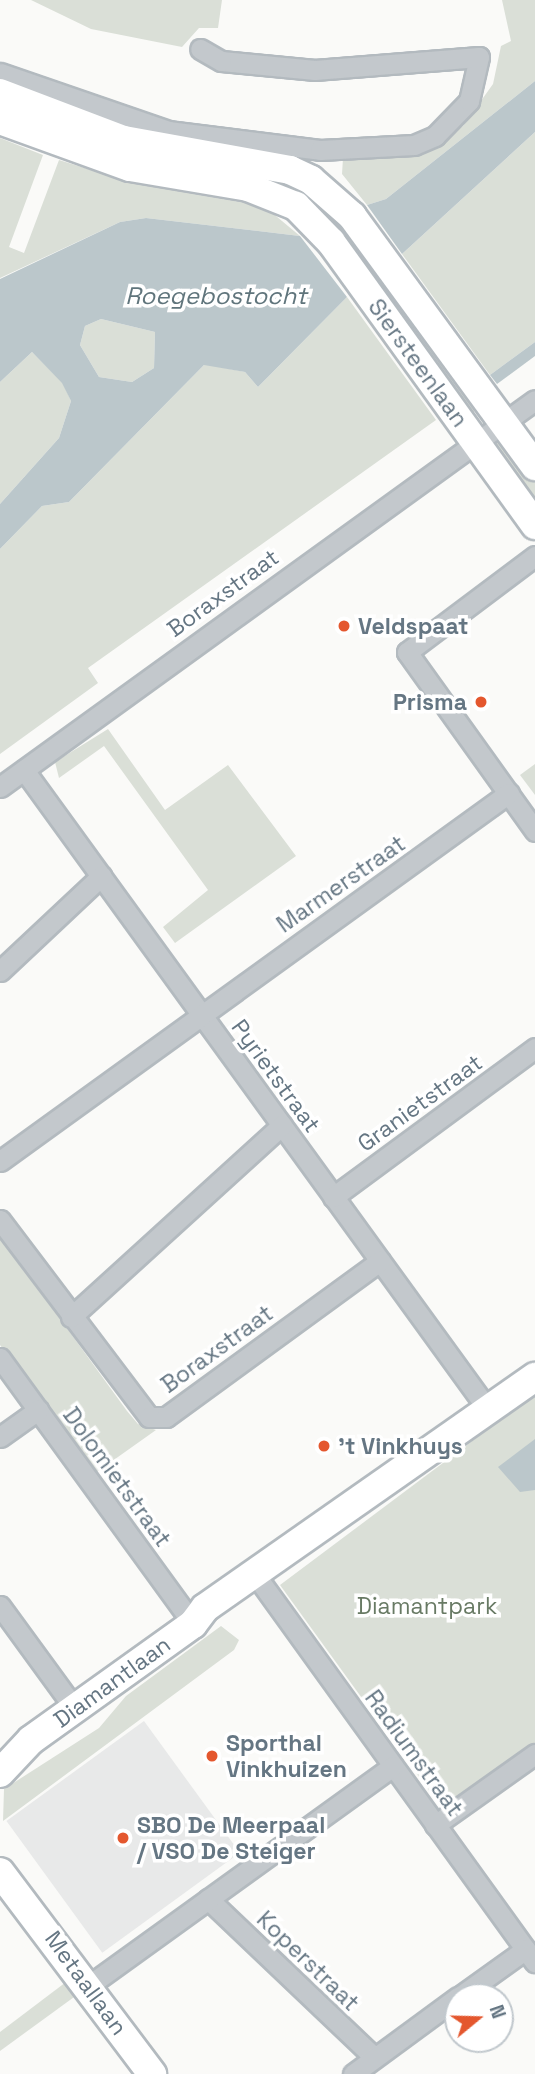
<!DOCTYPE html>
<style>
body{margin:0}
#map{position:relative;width:535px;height:2074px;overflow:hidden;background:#fafaf8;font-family:"Space Grotesk",sans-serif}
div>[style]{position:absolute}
.built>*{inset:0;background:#e8e9e9;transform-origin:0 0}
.green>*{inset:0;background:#dadfd7;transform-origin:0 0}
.water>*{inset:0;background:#bbc7cb}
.roads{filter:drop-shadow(2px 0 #b3babf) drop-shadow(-2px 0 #b3babf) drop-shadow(0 2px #b3babf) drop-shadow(0 -2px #b3babf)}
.street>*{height:19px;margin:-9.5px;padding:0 9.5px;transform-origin:9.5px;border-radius:9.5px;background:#c3c8cc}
.secondary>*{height:28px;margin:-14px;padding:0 14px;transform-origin:14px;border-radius:14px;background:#fff}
.dots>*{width:19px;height:19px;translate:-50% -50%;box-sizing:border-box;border:4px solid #fff;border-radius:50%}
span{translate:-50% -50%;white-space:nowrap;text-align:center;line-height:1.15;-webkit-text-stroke:7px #fff;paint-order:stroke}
.street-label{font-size:23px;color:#657683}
.poi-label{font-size:23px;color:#657683;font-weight:700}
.left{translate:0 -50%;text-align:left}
.right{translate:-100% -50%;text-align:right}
.park-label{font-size:23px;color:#687a64}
.water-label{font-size:24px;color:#60757c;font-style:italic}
.north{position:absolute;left:444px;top:1983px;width:70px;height:70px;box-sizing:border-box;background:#fff;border:2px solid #c1c8cd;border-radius:50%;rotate:71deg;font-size:19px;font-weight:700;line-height:28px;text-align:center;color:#657683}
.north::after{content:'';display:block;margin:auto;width:24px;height:32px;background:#e4572e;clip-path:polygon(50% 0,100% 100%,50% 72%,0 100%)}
</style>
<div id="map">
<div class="built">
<div style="left:144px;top:1721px;width:163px;height:170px;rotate:54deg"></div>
</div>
<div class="green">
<div style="clip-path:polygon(31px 0,222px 0,218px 28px,199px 28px,182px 47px,91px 29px)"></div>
<div style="clip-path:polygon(502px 0,535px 0,535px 81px,386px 199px,367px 205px,342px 174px,343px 158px,440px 140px,463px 126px,493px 84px,501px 46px,511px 41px)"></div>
<div style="clip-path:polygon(535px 132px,535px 342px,490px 375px,402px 254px)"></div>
<div style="clip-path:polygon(0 138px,43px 155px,9px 247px,24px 253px,59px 160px,136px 184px,264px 206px,300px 236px,146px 218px,120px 222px,0 278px)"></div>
<div style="clip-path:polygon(314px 192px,392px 279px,374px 295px,307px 199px)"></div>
<div style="left:396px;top:284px;width:149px;height:23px;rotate:54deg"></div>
<div style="clip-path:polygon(347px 297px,436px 420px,88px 668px,98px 683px,0 754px,0 549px,42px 506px,69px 502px,205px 364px,245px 372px,258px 387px)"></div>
<div style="clip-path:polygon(101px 319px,155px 332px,154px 368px,132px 382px,99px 377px,80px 345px,85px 326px)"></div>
<div style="clip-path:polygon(32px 352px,63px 383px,71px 401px,59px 438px,0 504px,0 382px)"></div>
<div style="clip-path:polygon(503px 437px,535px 476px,535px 515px,490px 443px)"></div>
<div style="clip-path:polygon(108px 729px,165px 810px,228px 765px,296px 856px,175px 943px,163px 927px,208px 890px,104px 746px,59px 778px,55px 762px)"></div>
<div style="clip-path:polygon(535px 764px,535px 795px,520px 775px)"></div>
<div style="clip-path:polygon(0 1236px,127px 1411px,138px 1424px,156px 1430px,94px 1474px,0 1345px)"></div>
<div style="clip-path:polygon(535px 1394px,535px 1744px,443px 1810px,280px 1585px)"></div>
<div style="clip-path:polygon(221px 1626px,239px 1640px,234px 1650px,3px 1821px,4px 1789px,99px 1728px,126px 1696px)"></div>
<div style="clip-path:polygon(70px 1979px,81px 1992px,0 2051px,0 2032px)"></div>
</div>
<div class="water">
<div style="clip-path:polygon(535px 81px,535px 132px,402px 254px,367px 205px,386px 199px)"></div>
<div style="clip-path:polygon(evenodd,146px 218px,300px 236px,347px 297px,258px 387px,245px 372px,204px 365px,69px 502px,42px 506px,0 549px,0 504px,59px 438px,71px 401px,62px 383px,32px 352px,0 382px,0 279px,120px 222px,146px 218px,101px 319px,155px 332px,154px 368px,132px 382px,99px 377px,80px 345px,85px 326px,101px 319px)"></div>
<div style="clip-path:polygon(535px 342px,535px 356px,497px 384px,490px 375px)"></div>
<div style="clip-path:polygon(535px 1439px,535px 1490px,520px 1492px,498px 1467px)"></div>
</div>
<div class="roads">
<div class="street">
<div style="left:0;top:73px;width:178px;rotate:19deg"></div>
<div style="left:168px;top:131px;width:153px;rotate:7.1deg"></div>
<div style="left:320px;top:150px;width:94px;rotate:-3deg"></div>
<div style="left:414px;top:145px;width:23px;rotate:-23deg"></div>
<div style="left:435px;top:136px;width:49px;rotate:-45.8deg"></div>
<div style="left:469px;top:101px;width:45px;rotate:-77.2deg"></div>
<div style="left:479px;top:57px;width:165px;rotate:175.5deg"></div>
<div style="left:315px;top:70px;width:94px;rotate:-174.5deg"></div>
<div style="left:221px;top:61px;width:24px;rotate:-150deg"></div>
<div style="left:535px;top:556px;width:160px;rotate:143.1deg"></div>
<div style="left:407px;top:652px;width:220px;rotate:54.4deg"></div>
<div style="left:24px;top:770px;width:792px;rotate:54.04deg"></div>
<div style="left:0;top:787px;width:660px;rotate:-35.88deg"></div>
<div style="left:0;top:971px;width:139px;rotate:-43.2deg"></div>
<div style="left:0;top:1161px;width:628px;rotate:-35.87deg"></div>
<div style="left:333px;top:1197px;width:251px;rotate:-36.4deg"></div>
<div style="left:0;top:1220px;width:247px;rotate:52.9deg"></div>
<div style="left:149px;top:1417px;width:17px"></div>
<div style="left:166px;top:1417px;width:265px;rotate:-36.1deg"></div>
<div style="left:71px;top:1317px;width:285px;rotate:-42.3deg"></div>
<div style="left:0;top:1358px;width:329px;rotate:54deg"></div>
<div style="left:0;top:1437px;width:47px;rotate:-35.4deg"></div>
<div style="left:254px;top:1573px;width:480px;rotate:54.2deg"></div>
<div style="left:0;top:1606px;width:127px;rotate:53.9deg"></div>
<div style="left:435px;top:1825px;width:123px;rotate:-35.4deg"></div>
<div style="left:208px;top:1899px;width:229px;rotate:43.6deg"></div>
<div style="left:88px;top:1986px;width:376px;rotate:-35.8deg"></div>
<div style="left:459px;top:1997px;width:82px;rotate:-35.6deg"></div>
<div style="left:353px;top:2074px;width:130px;rotate:-36.3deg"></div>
</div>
<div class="secondary">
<div style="left:0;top:93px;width:133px;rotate:20.8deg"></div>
<div style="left:124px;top:140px;width:169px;rotate:10.2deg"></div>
<div style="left:290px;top:170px;width:23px;rotate:25deg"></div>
<div style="left:311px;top:180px;width:55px;rotate:41.3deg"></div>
<div style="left:352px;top:216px;width:310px;rotate:53.8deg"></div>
<div style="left:0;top:120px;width:138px;rotate:19.9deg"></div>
<div style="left:130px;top:167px;width:120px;rotate:9.6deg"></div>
<div style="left:248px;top:187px;width:52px;rotate:21.6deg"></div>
<div style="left:296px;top:206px;width:50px;rotate:45.8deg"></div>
<div style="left:331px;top:242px;width:349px;rotate:54.2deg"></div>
<div style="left:0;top:1773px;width:45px;rotate:-46.8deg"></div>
<div style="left:31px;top:1740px;width:199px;rotate:-35.6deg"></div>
<div style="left:193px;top:1624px;width:20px;rotate:-53deg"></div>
<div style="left:205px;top:1608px;width:403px;rotate:-35deg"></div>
<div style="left:0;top:1872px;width:253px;rotate:53deg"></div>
</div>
</div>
<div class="dots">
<div style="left:344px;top:626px;background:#e4572e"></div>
<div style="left:481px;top:702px;background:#e4572e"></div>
<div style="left:324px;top:1446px;background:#e4572e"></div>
<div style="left:212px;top:1756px;background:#e4572e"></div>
<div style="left:123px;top:1838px;background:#e4572e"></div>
</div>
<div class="street-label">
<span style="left:418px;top:363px;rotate:54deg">Siersteenlaan</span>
<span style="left:223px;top:593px;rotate:-36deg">Boraxstraat</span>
<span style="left:341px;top:884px;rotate:-35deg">Marmerstraat</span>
<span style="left:276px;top:1076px;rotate:54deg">Pyrietstraat</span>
<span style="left:420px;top:1103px;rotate:-36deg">Granietstraat</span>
<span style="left:217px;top:1349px;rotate:-36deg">Boraxstraat</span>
<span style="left:117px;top:1477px;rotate:54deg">Dolomietstraat</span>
<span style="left:112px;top:1682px;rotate:-36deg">Diamantlaan</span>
<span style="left:414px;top:1753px;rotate:54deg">Radiumstraat</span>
<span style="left:308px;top:1961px;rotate:44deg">Koperstraat</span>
<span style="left:86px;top:1983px;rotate:54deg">Metaallaan</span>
</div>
<div class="poi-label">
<span class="left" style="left:358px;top:626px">Veldspaat</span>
<span class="right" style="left:467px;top:702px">Prisma</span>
<span class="left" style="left:338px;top:1446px">'t Vinkhuys</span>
<span class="left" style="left:226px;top:1756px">Sporthal<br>Vinkhuizen</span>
<span class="left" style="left:137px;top:1838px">SBO De Meerpaal<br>/ VSO De Steiger</span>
</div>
<div class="park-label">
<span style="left:427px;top:1606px">Diamantpark</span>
</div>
<div class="water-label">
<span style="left:216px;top:296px">Roegebostocht</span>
</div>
<div class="north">N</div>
</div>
